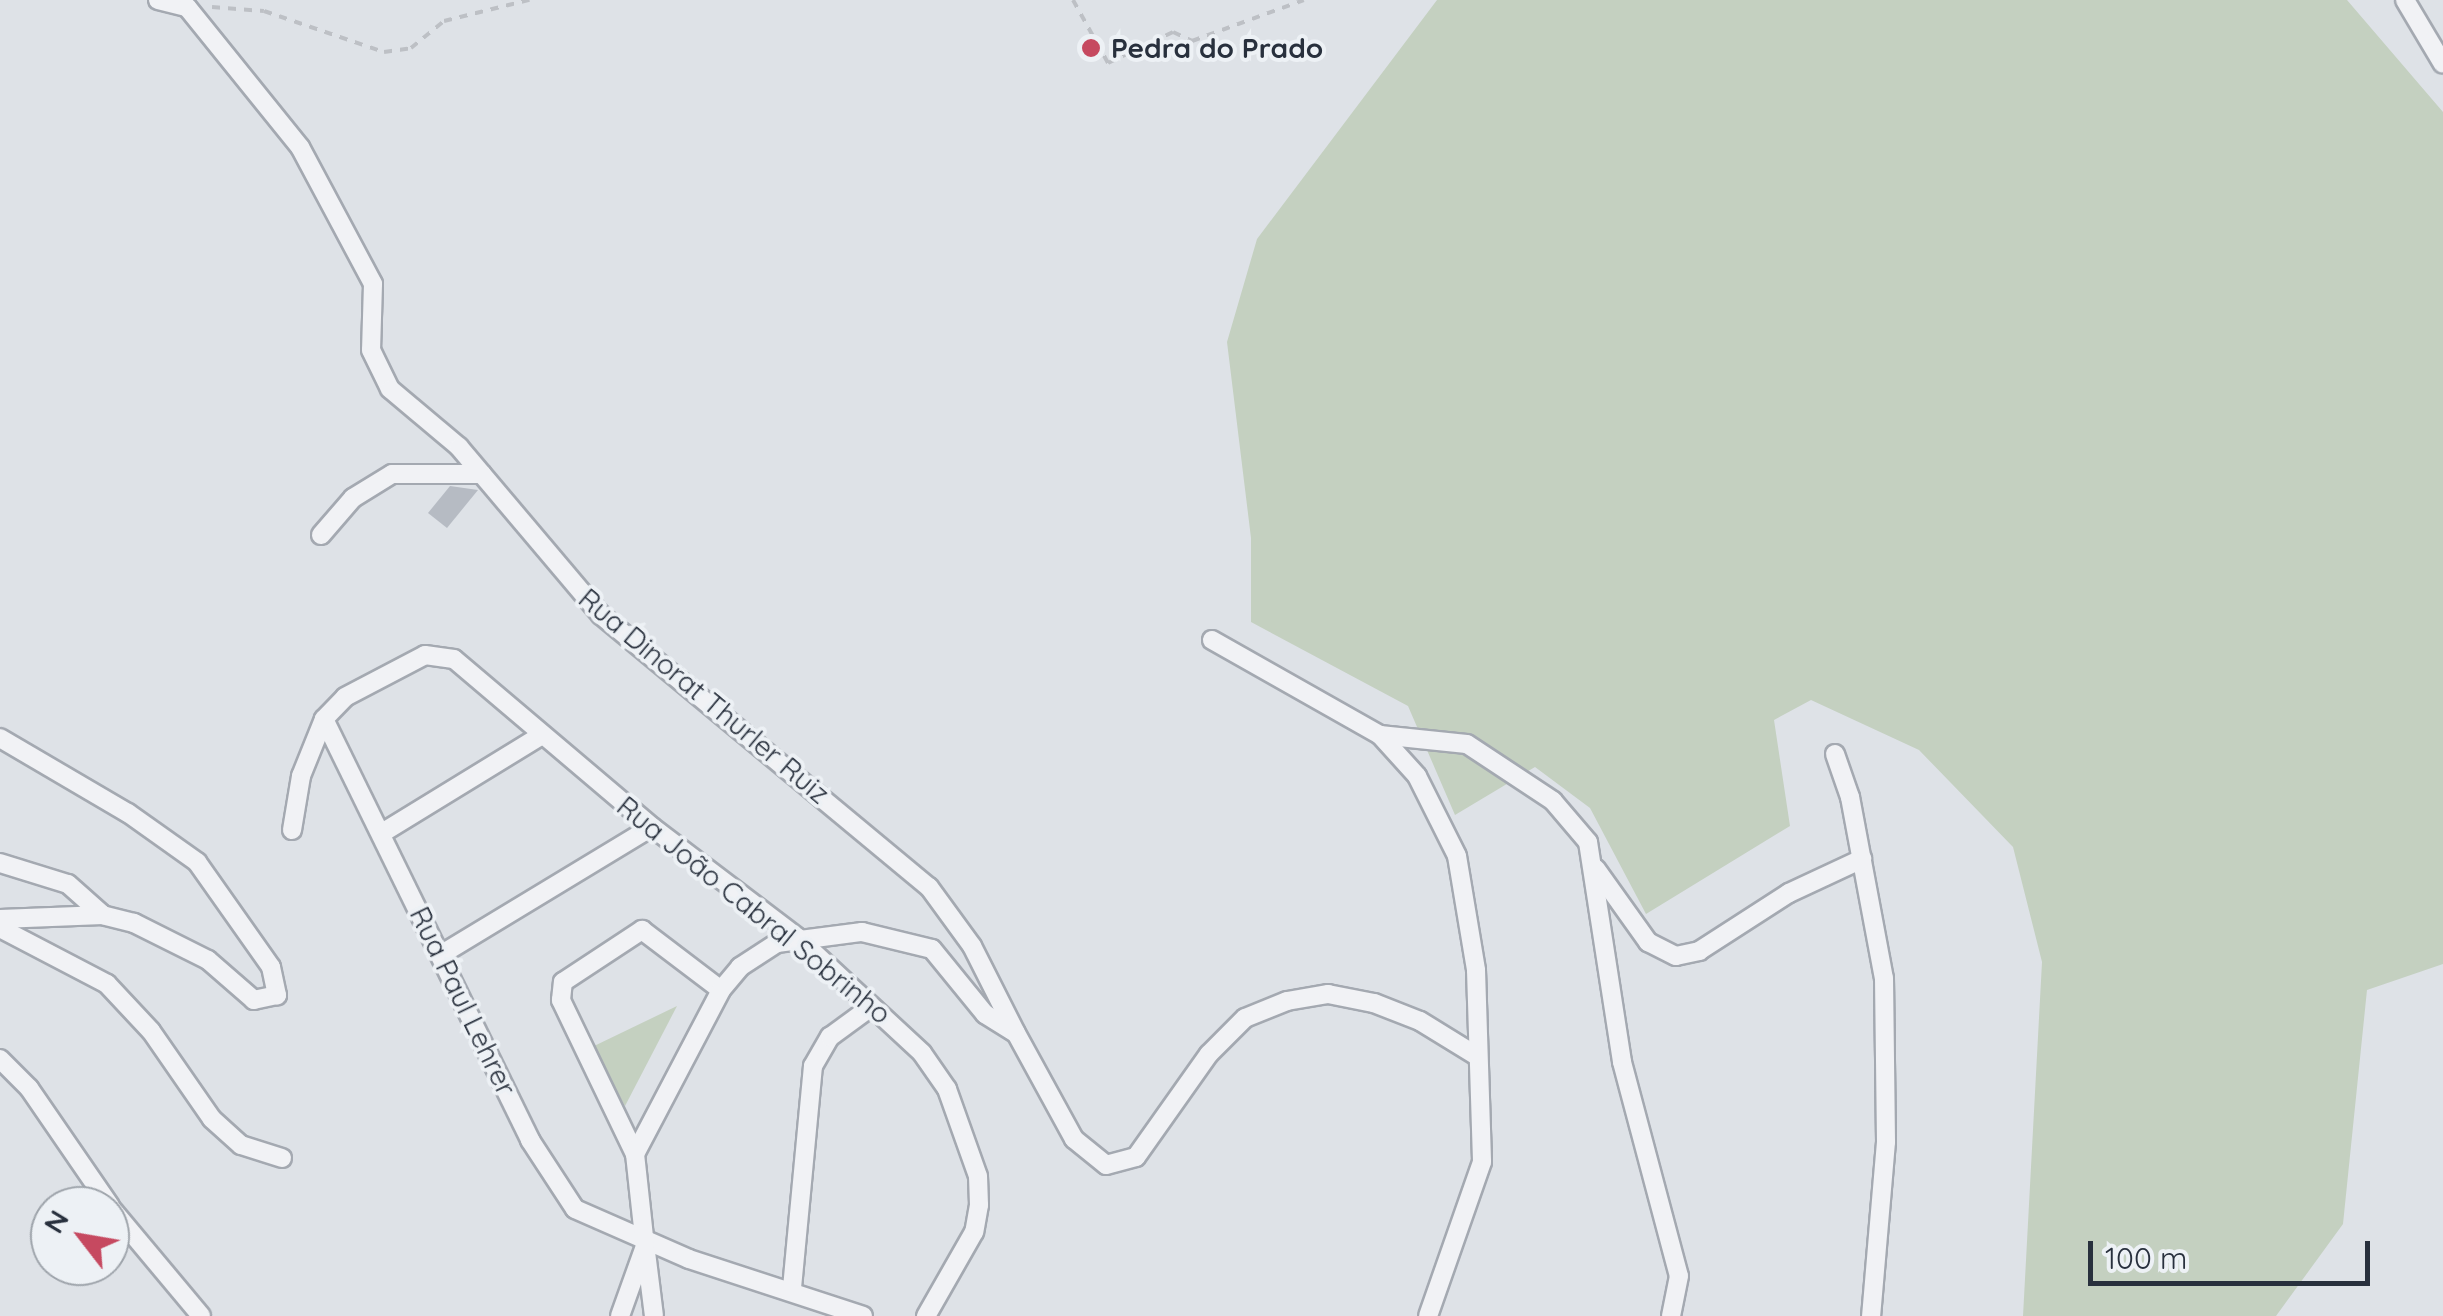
<!DOCTYPE html>
<meta charset="utf-8">
<style>
body{margin:0}
#map{position:relative;width:2443px;height:1316px;overflow:hidden;background:#dee2e7;font-family:Quicksand,sans-serif}
div>[style]{position:absolute}
.green>*{inset:0;background:#c4d0c0}
.building>*{inset:0;background:#b6bbc3}
.path>*{height:4px;margin-top:-2px;transform-origin:0;background:repeating-linear-gradient(90deg,#bdc0c5 0 8px,transparent 0 16px)}
.roads{filter:drop-shadow(2px 0 #a4a9b1) drop-shadow(-2px 0 #a4a9b1) drop-shadow(0 2px #a4a9b1) drop-shadow(0 -2px #a4a9b1)}
.minor>*{height:18px;margin:-9px;padding:0 9px;transform-origin:9px;border-radius:9px;background:#f1f2f5}
.dots>*{width:28px;height:28px;translate:-50% -50%;box-sizing:border-box;border:5px solid #edf1f5;border-radius:50%}
span{translate:-50% -50%;white-space:nowrap;text-align:center;line-height:1.15;-webkit-text-stroke:8px #edf1f5;paint-order:stroke}
.poi-label{font-size:28px;color:#28303d;font-weight:700}
.left{translate:0 -50%;text-align:left}
.street-label{font-size:28px;color:#28303d}
.north{position:absolute;left:30px;top:1186px;width:100px;height:100px;box-sizing:border-box;background:#edf1f5;border:2px solid #9ea4ab;border-radius:50%;rotate:301deg;font-size:28px;font-weight:700;line-height:40px;text-align:center;color:#28303d}
.north::after{content:'';display:block;margin:auto;width:35px;height:45px;background:#c64960;clip-path:polygon(50% 0,100% 100%,50% 72%,0 100%)}
.scale{position:absolute;left:2088px;top:1241px;width:282px;height:45px;box-sizing:border-box;border:5px solid #28303d;border-top:0;padding-left:12px;font-size:30px;line-height:35px;white-space:nowrap;color:#28303d;-webkit-text-stroke:8px #edf1f5;paint-order:stroke}
</style>
<div id="map">
<div class="green">
<div style="clip-path:polygon(1437px 0,2347px 0,2443px 112px,2443px 964px,2367px 990px,2343px 1224px,2276px 1316px,2023px 1316px,2042px 962px,2013px 847px,1919px 750px,1811px 700px,1774px 720px,1790px 826px,1646px 914px,1590px 808px,1535px 767px,1455px 815px,1408px 706px,1251px 622px,1251px 538px,1227px 342px,1257px 239px)"></div>
<div style="clip-path:polygon(677px 1006px,625px 1106px,592px 1047px)"></div>
</div>
<div class="building">
<div style="clip-path:polygon(450px 486px,478px 490px,447px 528px,428px 513px)"></div>
</div>
<div class="path">
<div style="left:1073px;top:0;width:72px;rotate:60.9deg"></div>
<div style="left:1108px;top:63px;width:72px;rotate:-25.5deg"></div>
<div style="left:1173px;top:32px;width:21px;rotate:25deg"></div>
<div style="left:1192px;top:41px;width:119px;rotate:-20.1deg"></div>
<div style="left:212px;top:7px;width:52px;rotate:4.4deg"></div>
<div style="left:264px;top:11px;width:127px;rotate:18.9deg"></div>
<div style="left:384px;top:52px;width:27px;rotate:-8deg"></div>
<div style="left:411px;top:48px;width:43px;rotate:-39.3deg"></div>
<div style="left:444px;top:21px;width:88px;rotate:-13.9deg"></div>
</div>
<div class="roads">
<div class="minor">
<div style="left:158px;top:0;width:30px;rotate:14deg"></div>
<div style="left:187px;top:7px;width:180px;rotate:51.1deg"></div>
<div style="left:300px;top:147px;width:155px;rotate:61.9deg"></div>
<div style="left:373px;top:284px;width:66px;rotate:91.7deg"></div>
<div style="left:371px;top:350px;width:43px;rotate:64deg"></div>
<div style="left:390px;top:389px;width:90px;rotate:40deg"></div>
<div style="left:459px;top:447px;width:220px;rotate:49.8deg"></div>
<div style="left:601px;top:615px;width:426px;rotate:39.7deg"></div>
<div style="left:929px;top:887px;width:73px;rotate:53.9deg"></div>
<div style="left:972px;top:946px;width:97px;rotate:63.2deg"></div>
<div style="left:2405px;top:0;width:74px;rotate:59.3deg"></div>
<div style="left:321px;top:535px;width:49px;rotate:-49.1deg"></div>
<div style="left:353px;top:498px;width:46px;rotate:-31.6deg"></div>
<div style="left:392px;top:474px;width:90px"></div>
<div style="left:1212px;top:640px;width:193px;rotate:29.5deg"></div>
<div style="left:1380px;top:735px;width:55px;rotate:47.9deg"></div>
<div style="left:1417px;top:776px;width:89px;rotate:63.4deg"></div>
<div style="left:1457px;top:856px;width:116px;rotate:80.5deg"></div>
<div style="left:1476px;top:970px;width:192px;rotate:88.2deg"></div>
<div style="left:1482px;top:1162px;width:163px;rotate:109.3deg"></div>
<div style="left:324px;top:719px;width:469px;rotate:63.9deg"></div>
<div style="left:530px;top:1140px;width:82px;rotate:56.9deg"></div>
<div style="left:575px;top:1209px;width:124px;rotate:23.7deg"></div>
<div style="left:689px;top:1259px;width:183px;rotate:18.1deg"></div>
<div style="left:1380px;top:735px;width:87px;rotate:5.9deg"></div>
<div style="left:1467px;top:744px;width:103px;rotate:33.5deg"></div>
<div style="left:1553px;top:801px;width:54px;rotate:49.5deg"></div>
<div style="left:1588px;top:842px;width:223px;rotate:81.2deg"></div>
<div style="left:1622px;top:1062px;width:221px;rotate:75.1deg"></div>
<div style="left:1679px;top:1276px;width:41px;rotate:101.3deg"></div>
<div style="left:0;top:738px;width:148px;rotate:30.4deg"></div>
<div style="left:128px;top:813px;width:85px;rotate:35.4deg"></div>
<div style="left:197px;top:862px;width:128px;rotate:54.8deg"></div>
<div style="left:271px;top:967px;width:29px;rotate:78deg"></div>
<div style="left:277px;top:995px;width:24px;rotate:168deg"></div>
<div style="left:254px;top:1000px;width:61px;rotate:-139deg"></div>
<div style="left:208px;top:960px;width:83px;rotate:-153.4deg"></div>
<div style="left:134px;top:923px;width:32px;rotate:-166deg"></div>
<div style="left:103px;top:915px;width:103px;rotate:177.8deg"></div>
<div style="left:1835px;top:754px;width:46px;rotate:70.8deg"></div>
<div style="left:1850px;top:797px;width:184px;rotate:79.4deg"></div>
<div style="left:1884px;top:978px;width:164px;rotate:89.3deg"></div>
<div style="left:1886px;top:1142px;width:175px;rotate:94.9deg"></div>
<div style="left:292px;top:830px;width:55px;rotate:-80.5deg"></div>
<div style="left:301px;top:776px;width:61px;rotate:-68deg"></div>
<div style="left:324px;top:719px;width:30px;rotate:-46deg"></div>
<div style="left:345px;top:697px;width:90px;rotate:-27.7deg"></div>
<div style="left:425px;top:655px;width:29px;rotate:8deg"></div>
<div style="left:454px;top:659px;width:260px;rotate:40.3deg"></div>
<div style="left:652px;top:827px;width:183px;rotate:37.2deg"></div>
<div style="left:798px;top:938px;width:169px;rotate:42.8deg"></div>
<div style="left:922px;top:1053px;width:44px;rotate:55.2deg"></div>
<div style="left:947px;top:1089px;width:92px;rotate:70.4deg"></div>
<div style="left:978px;top:1176px;width:29px;rotate:88deg"></div>
<div style="left:979px;top:1205px;width:27px;rotate:100deg"></div>
<div style="left:974px;top:1232px;width:97px;rotate:119.7deg"></div>
<div style="left:382px;top:833px;width:188px;rotate:-31.5deg"></div>
<div style="left:0;top:863px;width:71px;rotate:17.2deg"></div>
<div style="left:68px;top:884px;width:47px;rotate:41.5deg"></div>
<div style="left:1596px;top:869px;width:90px;rotate:54.5deg"></div>
<div style="left:1648px;top:942px;width:31px;rotate:27deg"></div>
<div style="left:1676px;top:956px;width:24px;rotate:-12deg"></div>
<div style="left:1699px;top:951px;width:107px;rotate:-32.8deg"></div>
<div style="left:1789px;top:893px;width:81px;rotate:-25deg"></div>
<div style="left:0;top:928px;width:121px;rotate:27.6deg"></div>
<div style="left:107px;top:984px;width:64px;rotate:46.9deg"></div>
<div style="left:151px;top:1031px;width:107px;rotate:55.3deg"></div>
<div style="left:212px;top:1119px;width:39px;rotate:42deg"></div>
<div style="left:241px;top:1145px;width:43px;rotate:17.6deg"></div>
<div style="left:442px;top:954px;width:245px;rotate:-31.2deg"></div>
<div style="left:0;top:1059px;width:41px;rotate:45deg"></div>
<div style="left:29px;top:1088px;width:143px;rotate:55.5deg"></div>
<div style="left:635px;top:1154px;width:171px;rotate:-115.7deg"></div>
<div style="left:561px;top:1000px;width:18px;rotate:-84deg"></div>
<div style="left:563px;top:982px;width:95px;rotate:-33.4deg"></div>
<div style="left:642px;top:930px;width:99px;rotate:37.2deg"></div>
<div style="left:110px;top:1207px;width:142px;rotate:50.1deg"></div>
<div style="left:646px;top:1252px;width:64px;rotate:82.9deg"></div>
<div style="left:792px;top:1288px;width:223px;rotate:-84.6deg"></div>
<div style="left:813px;top:1066px;width:34px;rotate:-60deg"></div>
<div style="left:830px;top:1037px;width:51px;rotate:-36.2deg"></div>
<div style="left:620px;top:1316px;width:74px;rotate:-70.3deg"></div>
<div style="left:645px;top:1246px;width:93px;rotate:-96.2deg"></div>
<div style="left:635px;top:1154px;width:185px;rotate:-62.3deg"></div>
<div style="left:721px;top:990px;width:30px;rotate:-50deg"></div>
<div style="left:740px;top:967px;width:44px;rotate:-33deg"></div>
<div style="left:777px;top:943px;width:86px;rotate:-7.4deg"></div>
<div style="left:862px;top:932px;width:72px;rotate:13.7deg"></div>
<div style="left:932px;top:949px;width:84px;rotate:50.8deg"></div>
<div style="left:985px;top:1014px;width:36px;rotate:32deg"></div>
<div style="left:1016px;top:1033px;width:121px;rotate:61.3deg"></div>
<div style="left:1074px;top:1139px;width:41px;rotate:39.1deg"></div>
<div style="left:1106px;top:1165px;width:31px;rotate:-15deg"></div>
<div style="left:1136px;top:1157px;width:126px;rotate:-54.7deg"></div>
<div style="left:1209px;top:1054px;width:51px;rotate:-45deg"></div>
<div style="left:1245px;top:1018px;width:45px;rotate:-22deg"></div>
<div style="left:1287px;top:1001px;width:42px;rotate:-9.7deg"></div>
<div style="left:1328px;top:994px;width:47px;rotate:11.1deg"></div>
<div style="left:1374px;top:1003px;width:49px;rotate:21.4deg"></div>
<div style="left:1420px;top:1021px;width:67px;rotate:31.6deg"></div>
</div>
</div>
<div class="dots">
<div style="left:1091px;top:48px;background:#c64960"></div>
</div>
<div class="poi-label">
<span class="left" style="left:1111px;top:48px">Pedra do Prado</span>
</div>
<div class="street-label">
<span style="left:704px;top:696px;rotate:40deg">Rua Dinorat Thurler Ruiz</span>
<span style="left:754px;top:910px;rotate:39deg">Rua João Cabral Sobrinho</span>
<span style="left:463px;top:1001px;rotate:64deg">Rua Paul Lehrer</span>
</div>
<div class="north">N</div>
<div class="scale">100 m</div>
</div>
